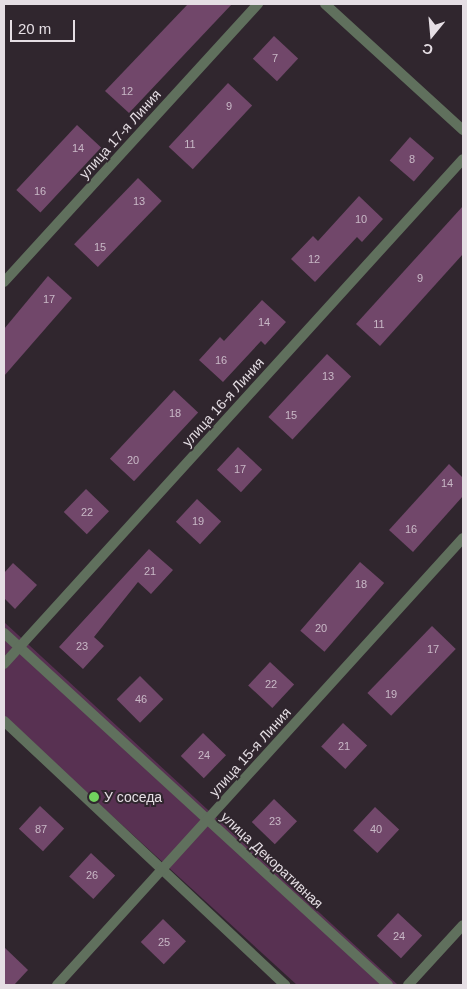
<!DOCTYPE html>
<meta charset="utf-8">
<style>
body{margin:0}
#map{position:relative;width:467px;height:989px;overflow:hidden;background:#30262e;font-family:Helvetica,sans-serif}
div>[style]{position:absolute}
.green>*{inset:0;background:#583152}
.building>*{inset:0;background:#71476a;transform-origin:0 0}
.service>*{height:10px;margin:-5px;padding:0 5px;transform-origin:5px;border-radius:5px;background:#60705d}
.minor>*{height:10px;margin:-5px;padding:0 5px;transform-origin:5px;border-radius:5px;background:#60705d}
.dots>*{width:14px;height:14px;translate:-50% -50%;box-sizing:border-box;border:2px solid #30262e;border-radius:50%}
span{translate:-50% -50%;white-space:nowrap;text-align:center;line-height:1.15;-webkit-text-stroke:4px #30262e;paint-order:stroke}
.number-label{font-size:11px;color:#c8b8c6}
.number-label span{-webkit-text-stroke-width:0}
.street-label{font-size:14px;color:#e5dee4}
.poi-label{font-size:14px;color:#e5dee4}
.left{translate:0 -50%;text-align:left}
.frame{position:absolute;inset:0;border:5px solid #e5dee4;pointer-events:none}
.north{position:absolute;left:407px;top:10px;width:50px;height:50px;-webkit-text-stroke:4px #30262e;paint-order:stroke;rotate:197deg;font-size:14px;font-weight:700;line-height:20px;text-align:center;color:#e5dee4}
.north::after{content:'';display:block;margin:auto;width:18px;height:22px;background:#e5dee4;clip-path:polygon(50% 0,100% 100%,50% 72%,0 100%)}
.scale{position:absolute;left:10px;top:20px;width:65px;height:22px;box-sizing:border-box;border:2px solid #e5dee4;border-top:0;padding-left:6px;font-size:15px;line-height:18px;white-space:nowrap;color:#e5dee4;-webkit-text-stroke:4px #30262e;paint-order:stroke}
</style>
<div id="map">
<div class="green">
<div style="clip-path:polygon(4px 622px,398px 985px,297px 985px,4px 717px)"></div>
</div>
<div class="building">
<div style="clip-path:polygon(188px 4px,232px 4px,129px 113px,105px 91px)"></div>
<div style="left:274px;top:36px;width:33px;height:31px;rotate:43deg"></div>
<div style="left:228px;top:83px;width:33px;height:87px;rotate:43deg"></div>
<div style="left:77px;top:125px;width:33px;height:89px;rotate:43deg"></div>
<div style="left:410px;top:137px;width:32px;height:31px;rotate:41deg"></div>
<div style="left:138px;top:178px;width:33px;height:92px;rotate:44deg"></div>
<div style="clip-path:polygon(359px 196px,383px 219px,362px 242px,357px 237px,315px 282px,291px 259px,313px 236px,318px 241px)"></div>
<div style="clip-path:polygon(463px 206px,463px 254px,380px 346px,356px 324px)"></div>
<div style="clip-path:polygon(48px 276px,72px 298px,4px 376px,4px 329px)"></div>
<div style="clip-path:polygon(262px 300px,286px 322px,265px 345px,261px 341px,223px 382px,199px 360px,220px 337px,224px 341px)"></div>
<div style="left:327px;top:354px;width:33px;height:86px;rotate:43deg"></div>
<div style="left:174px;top:390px;width:33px;height:94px;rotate:43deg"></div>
<div style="left:238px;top:447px;width:33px;height:31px;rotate:43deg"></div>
<div style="clip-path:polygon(449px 464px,463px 478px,463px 496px,413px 552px,389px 530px)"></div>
<div style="left:86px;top:489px;width:32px;height:32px;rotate:44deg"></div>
<div style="left:197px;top:499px;width:33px;height:31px;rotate:43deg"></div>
<div style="clip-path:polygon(149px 549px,173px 570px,151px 594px,138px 582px,94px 637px,104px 646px,83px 669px,59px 647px)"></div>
<div style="left:360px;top:562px;width:32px;height:91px;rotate:41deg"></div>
<div style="clip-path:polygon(13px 563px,37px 585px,15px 609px,4px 598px,4px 573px)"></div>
<div style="left:432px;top:626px;width:33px;height:93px;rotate:44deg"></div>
<div style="left:270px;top:662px;width:33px;height:32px;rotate:43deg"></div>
<div style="left:140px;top:676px;width:33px;height:33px;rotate:45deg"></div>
<div style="left:343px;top:723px;width:33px;height:32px;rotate:43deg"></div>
<div style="left:203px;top:733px;width:32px;height:32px;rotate:44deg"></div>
<div style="left:274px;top:799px;width:32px;height:32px;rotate:44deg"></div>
<div style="left:40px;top:806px;width:33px;height:31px;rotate:43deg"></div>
<div style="left:375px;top:807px;width:33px;height:32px;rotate:43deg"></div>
<div style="left:91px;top:853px;width:33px;height:32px;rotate:43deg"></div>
<div style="left:398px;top:913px;width:33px;height:31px;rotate:43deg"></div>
<div style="left:163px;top:919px;width:32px;height:32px;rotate:44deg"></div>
<div style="clip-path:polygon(4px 947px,28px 970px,14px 985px,4px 985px)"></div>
</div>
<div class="service">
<div style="left:325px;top:4px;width:187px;rotate:42.4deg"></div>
</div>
<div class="minor">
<div style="left:4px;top:282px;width:377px;rotate:-47.6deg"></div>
<div style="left:4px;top:633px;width:521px;rotate:42.51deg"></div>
<div style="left:4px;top:664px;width:682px;rotate:-47.73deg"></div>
<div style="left:4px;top:721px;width:386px;rotate:43.2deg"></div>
<div style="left:57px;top:985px;width:604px;rotate:-47.75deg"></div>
<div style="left:408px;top:985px;width:81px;rotate:-47.5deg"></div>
</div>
<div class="dots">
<div style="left:94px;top:797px;background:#71d25e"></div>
</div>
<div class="number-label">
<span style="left:275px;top:58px">7</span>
<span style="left:127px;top:91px">12</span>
<span style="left:229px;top:106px">9</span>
<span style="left:190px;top:144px">11</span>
<span style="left:78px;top:148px">14</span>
<span style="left:412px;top:159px">8</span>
<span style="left:40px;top:191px">16</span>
<span style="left:139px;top:201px">13</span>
<span style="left:361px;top:219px">10</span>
<span style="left:100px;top:247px">15</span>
<span style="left:314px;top:259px">12</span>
<span style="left:420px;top:278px">9</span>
<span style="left:49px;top:299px">17</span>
<span style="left:264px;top:322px">14</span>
<span style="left:379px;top:324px">11</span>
<span style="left:221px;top:360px">16</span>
<span style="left:328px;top:376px">13</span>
<span style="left:175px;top:413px">18</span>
<span style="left:291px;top:415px">15</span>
<span style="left:133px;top:460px">20</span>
<span style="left:240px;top:469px">17</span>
<span style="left:447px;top:483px">14</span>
<span style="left:87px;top:512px">22</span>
<span style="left:198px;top:521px">19</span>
<span style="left:411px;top:529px">16</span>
<span style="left:150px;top:571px">21</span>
<span style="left:361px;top:584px">18</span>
<span style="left:321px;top:628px">20</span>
<span style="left:82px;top:646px">23</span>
<span style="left:433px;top:649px">17</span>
<span style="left:271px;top:684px">22</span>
<span style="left:391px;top:694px">19</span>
<span style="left:141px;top:699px">46</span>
<span style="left:344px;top:746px">21</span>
<span style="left:204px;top:755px">24</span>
<span style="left:275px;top:821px">23</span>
<span style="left:41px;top:829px">87</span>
<span style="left:376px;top:829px">40</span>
<span style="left:92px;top:875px">26</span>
<span style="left:399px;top:936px">24</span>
<span style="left:164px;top:942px">25</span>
</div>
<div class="street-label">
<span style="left:120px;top:134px;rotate:-48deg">улица 17-я Линия</span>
<span style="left:223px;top:402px;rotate:-48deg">улица 16-я Линия</span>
<span style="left:250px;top:752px;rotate:-48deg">улица 15-я Линия</span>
<span style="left:272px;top:860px;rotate:43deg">улица Декоративная</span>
</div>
<div class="poi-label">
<span class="left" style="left:104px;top:797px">У соседа</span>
</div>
<div class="frame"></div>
<div class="north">С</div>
<div class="scale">20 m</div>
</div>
